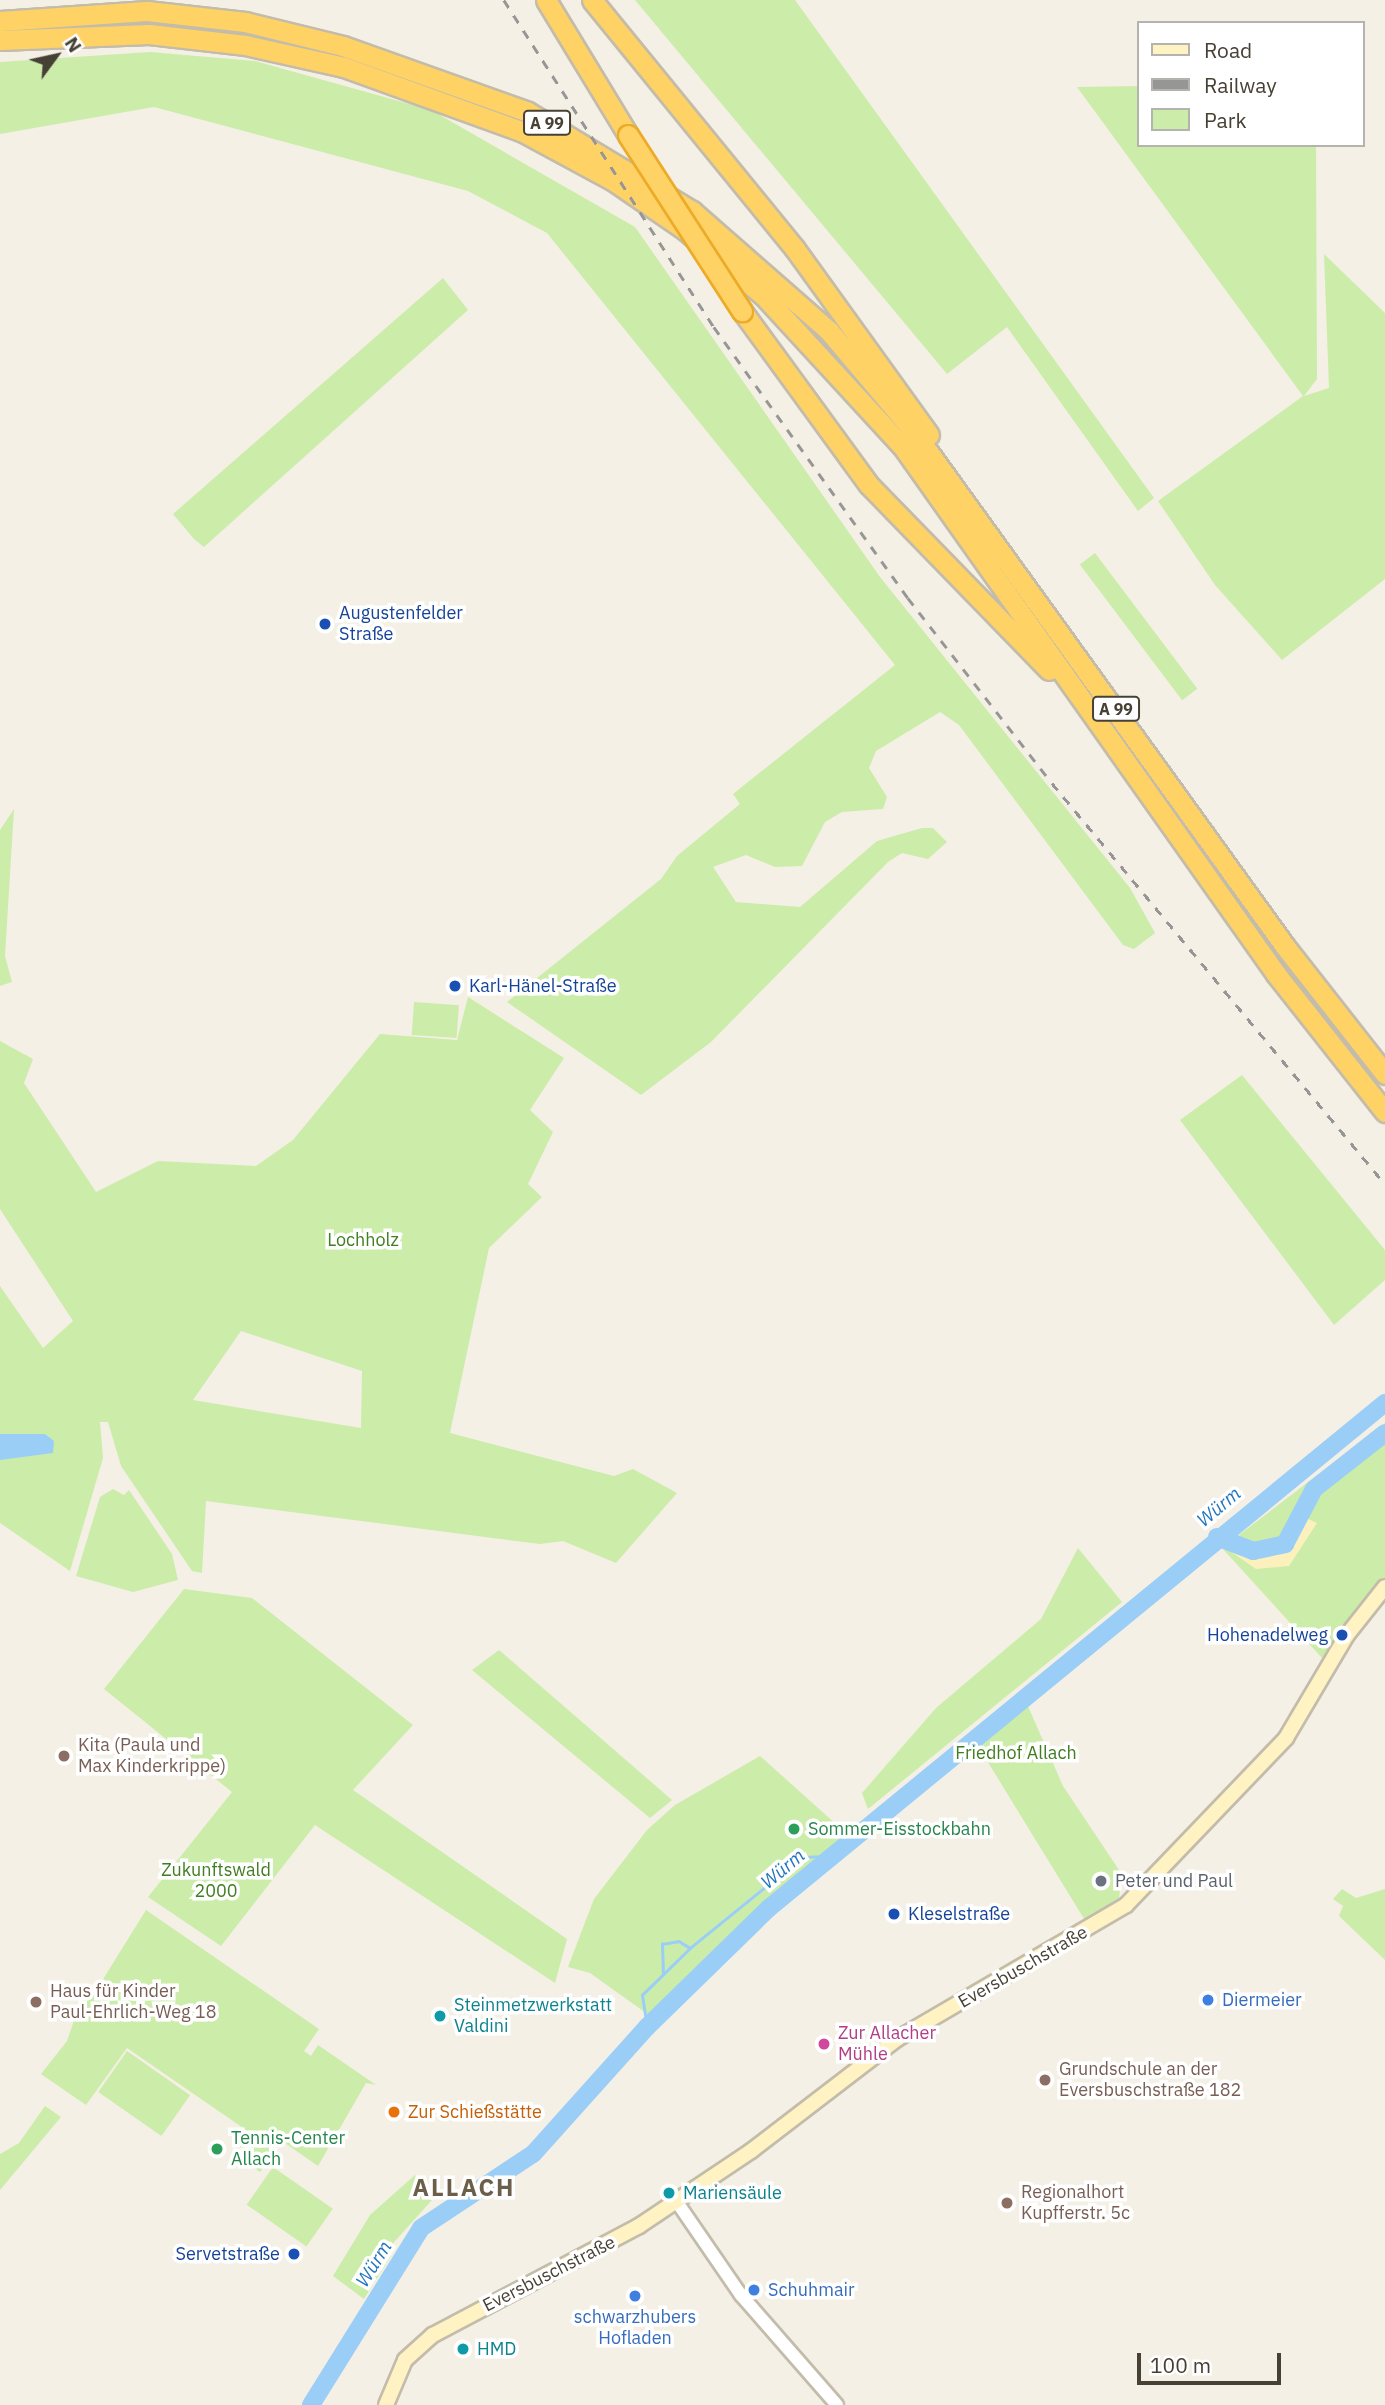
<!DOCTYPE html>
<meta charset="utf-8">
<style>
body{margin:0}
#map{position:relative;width:1385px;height:2405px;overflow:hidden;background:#f4f0e5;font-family:"IBM Plex Sans",sans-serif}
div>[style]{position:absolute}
.green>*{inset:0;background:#ccecaa;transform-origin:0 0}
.sand>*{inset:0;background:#fcf1bd}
.water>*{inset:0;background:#9bcef7}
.stream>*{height:2.5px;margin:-1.25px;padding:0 1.25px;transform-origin:1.25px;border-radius:1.25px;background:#9bcef7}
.river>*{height:18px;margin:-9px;padding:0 9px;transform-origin:9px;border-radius:9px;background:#9bcef7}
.roads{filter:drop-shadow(2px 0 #c3bcaa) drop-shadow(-2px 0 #c3bcaa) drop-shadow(0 2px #c3bcaa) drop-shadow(0 -2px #c3bcaa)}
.tertiary>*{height:12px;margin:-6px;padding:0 6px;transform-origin:6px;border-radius:6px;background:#fff}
.secondary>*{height:14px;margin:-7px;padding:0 7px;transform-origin:7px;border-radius:7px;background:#fff3c4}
.motorway>*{height:19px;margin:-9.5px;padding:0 9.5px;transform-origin:9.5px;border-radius:9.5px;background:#ffd265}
.rail>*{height:2.5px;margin-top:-1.25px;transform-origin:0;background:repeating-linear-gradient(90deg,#969696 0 9px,transparent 0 18px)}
.bridges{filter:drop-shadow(2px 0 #ecab28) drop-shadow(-2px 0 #ecab28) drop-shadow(0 2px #ecab28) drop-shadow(0 -2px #ecab28)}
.motorway-bridge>*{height:19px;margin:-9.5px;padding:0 9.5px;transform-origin:9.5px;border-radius:9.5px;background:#ffd265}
.dots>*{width:19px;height:19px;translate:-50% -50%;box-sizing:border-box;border:4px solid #fff;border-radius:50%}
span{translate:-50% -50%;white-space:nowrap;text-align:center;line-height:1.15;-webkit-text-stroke:7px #fff;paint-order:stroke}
.shield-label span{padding:2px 5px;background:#fff;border:2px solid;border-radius:5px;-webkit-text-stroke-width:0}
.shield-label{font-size:16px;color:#474034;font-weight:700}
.transit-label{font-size:18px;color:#164399}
.left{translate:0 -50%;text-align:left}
.right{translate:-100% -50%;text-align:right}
.park-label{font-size:18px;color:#417e22}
.education-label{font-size:18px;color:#785e54}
.leisure-label{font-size:18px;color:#27864d}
.worship-label{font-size:18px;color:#5b616d}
.street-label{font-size:18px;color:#474034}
.shop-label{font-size:18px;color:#366cbe}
.culture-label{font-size:18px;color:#0d838f}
.hotel-label{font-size:18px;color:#b23c85}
.food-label{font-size:18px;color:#c56008}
.water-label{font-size:19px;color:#2376bd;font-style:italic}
.district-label{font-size:24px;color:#6b5f4a;font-weight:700;letter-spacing:2px}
.legend{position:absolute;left:1137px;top:21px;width:228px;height:126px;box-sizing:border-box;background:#fff;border:2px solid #b5b3ae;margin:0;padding:9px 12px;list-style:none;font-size:21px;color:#474034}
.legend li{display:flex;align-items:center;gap:14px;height:35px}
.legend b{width:35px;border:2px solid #b5b3ae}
.north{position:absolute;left:21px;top:21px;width:70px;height:70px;-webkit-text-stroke:5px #fff;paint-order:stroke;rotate:57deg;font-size:19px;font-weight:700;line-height:28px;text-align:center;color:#474034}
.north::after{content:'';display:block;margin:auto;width:24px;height:32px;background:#474034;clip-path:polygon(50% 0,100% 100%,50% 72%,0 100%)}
.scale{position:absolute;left:1137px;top:2353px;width:144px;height:32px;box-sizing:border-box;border:4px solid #474034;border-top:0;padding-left:9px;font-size:21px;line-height:24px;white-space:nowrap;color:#474034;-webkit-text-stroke:5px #fff;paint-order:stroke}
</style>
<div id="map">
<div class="green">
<div style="clip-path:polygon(635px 0,795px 0,1154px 498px,1138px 511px,1007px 327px,947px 374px)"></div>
<div style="clip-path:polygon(150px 52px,255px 61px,431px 110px,635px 227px,880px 577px,1130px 888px,1155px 933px,1134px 949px,1123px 945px,959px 725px,940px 712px,876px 751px,869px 768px,887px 797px,883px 809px,842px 812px,825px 822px,802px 866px,775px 867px,746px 855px,713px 867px,736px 902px,800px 907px,877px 841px,922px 828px,933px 828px,947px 842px,928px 859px,902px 853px,888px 862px,711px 1042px,641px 1095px,507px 1002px,661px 879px,677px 856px,740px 804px,733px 794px,895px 665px,547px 233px,468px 191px,154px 107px,0 134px,0 62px)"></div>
<div style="clip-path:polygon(1138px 86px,1138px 145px,1316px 145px,1317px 379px,1304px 396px,1329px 388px,1324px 254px,1385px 313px,1385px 579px,1282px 660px,1215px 585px,1158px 501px,1303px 396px,1077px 87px)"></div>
<div style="clip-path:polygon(443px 278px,468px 310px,204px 547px,194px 539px,173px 514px)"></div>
<div style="left:1095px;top:553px;width:170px;height:19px;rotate:53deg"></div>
<div style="clip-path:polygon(14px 809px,5px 956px,12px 982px,0 986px,0 830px)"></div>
<div style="clip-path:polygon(evenodd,468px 997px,564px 1058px,530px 1110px,553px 1132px,528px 1184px,542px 1197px,489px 1248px,450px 1433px,614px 1476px,633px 1469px,677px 1493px,616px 1563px,563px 1541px,540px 1544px,206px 1501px,202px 1573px,192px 1571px,121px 1466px,108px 1422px,100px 1422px,103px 1458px,70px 1571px,0 1523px,0 1286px,43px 1348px,73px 1321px,0 1209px,0 1041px,33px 1059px,24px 1083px,96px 1192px,158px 1161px,256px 1166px,293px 1140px,380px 1034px,457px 1040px,468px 997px,241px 1331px,362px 1371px,361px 1428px,193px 1400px,241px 1331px)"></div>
<div style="left:414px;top:1002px;width:45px;height:33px;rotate:4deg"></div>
<div style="clip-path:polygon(1242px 1075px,1385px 1250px,1385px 1280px,1334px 1325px,1180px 1120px)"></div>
<div style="clip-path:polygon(1385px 1423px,1385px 1581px,1322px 1658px,1222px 1548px)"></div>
<div style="clip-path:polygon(113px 1489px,124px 1495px,129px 1490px,172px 1554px,178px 1580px,133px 1592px,76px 1576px,100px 1497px)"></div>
<div style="clip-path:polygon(1078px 1548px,1122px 1602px,868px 1809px,862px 1793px,936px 1708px,1041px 1619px)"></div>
<div style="clip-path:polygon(184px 1589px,252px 1598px,413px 1725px,353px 1790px,567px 1939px,555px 1983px,315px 1825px,221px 1946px,148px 1897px,232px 1792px,104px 1689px)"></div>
<div style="clip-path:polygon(499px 1650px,672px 1800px,650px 1818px,472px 1670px)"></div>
<div style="clip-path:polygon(1027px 1704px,1063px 1786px,1121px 1873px,1119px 1901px,1086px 1922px,978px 1746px)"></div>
<div style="clip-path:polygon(760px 1756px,837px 1825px,846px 1843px,765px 1908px,653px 2018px,590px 1973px,568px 1967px,594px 1899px,647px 1830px,675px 1805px)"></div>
<div style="clip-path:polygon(1342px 1889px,1356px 1898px,1385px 1889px,1385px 1960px,1339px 1916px,1343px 1906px,1333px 1899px)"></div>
<div style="clip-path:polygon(146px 1910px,319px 2029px,304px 2051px,311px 2056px,318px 2045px,376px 2085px,366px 2083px,318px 2166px,282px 2141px,260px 2172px,234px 2154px,249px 2132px,127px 2048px,86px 2105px,41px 2074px,67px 2041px,82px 1997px,92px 1997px)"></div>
<div style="left:127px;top:2051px;width:77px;height:50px;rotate:35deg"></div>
<div style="clip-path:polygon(45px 2106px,61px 2117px,0 2190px,0 2154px,19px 2143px)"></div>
<div style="left:273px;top:2167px;width:73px;height:46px;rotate:35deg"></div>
<div style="clip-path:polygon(415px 2175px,432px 2200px,386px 2251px,391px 2256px,364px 2299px,333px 2276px,370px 2215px)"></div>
</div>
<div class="sand">
<div style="clip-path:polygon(1302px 1516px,1317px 1523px,1289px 1566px,1256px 1569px,1227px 1549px,1274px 1551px,1294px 1533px)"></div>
</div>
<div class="water">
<div style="clip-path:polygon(0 1434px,45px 1434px,54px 1441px,53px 1453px,0 1460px)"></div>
</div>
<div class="stream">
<div style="left:663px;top:1974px;width:30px;rotate:-92deg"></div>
<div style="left:662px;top:1944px;width:17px;rotate:-10deg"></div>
<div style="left:679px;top:1941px;width:13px;rotate:32deg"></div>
<div style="left:647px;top:2027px;width:32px;rotate:-99deg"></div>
<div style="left:642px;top:1995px;width:67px;rotate:-44.4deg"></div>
<div style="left:690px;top:1948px;width:144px;rotate:-39.1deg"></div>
<div style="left:802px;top:1857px;width:27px;rotate:-2deg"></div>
</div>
<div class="river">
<div style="left:1217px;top:1537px;width:39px;rotate:21deg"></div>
<div style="left:1253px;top:1551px;width:33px;rotate:-12deg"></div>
<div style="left:1285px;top:1544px;width:62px;rotate:-62.2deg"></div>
<div style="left:1314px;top:1489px;width:90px;rotate:-38.3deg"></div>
<div style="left:311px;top:2405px;width:208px;rotate:-58.1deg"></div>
<div style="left:421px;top:2228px;width:134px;rotate:-33.5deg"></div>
<div style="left:533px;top:2154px;width:171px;rotate:-48.1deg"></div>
<div style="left:647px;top:2027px;width:170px;rotate:-44.3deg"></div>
<div style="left:769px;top:1908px;width:797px;rotate:-39.35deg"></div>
</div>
<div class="roads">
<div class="tertiary">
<div style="left:677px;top:2202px;width:113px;rotate:55.5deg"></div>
<div style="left:741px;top:2295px;width:146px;rotate:48.9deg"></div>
</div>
<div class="secondary">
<div style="left:386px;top:2405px;width:49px;rotate:-67.1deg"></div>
<div style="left:405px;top:2360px;width:38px;rotate:-42deg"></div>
<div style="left:433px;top:2335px;width:233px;rotate:-27.9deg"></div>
<div style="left:639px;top:2226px;width:135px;rotate:-33.8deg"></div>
<div style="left:751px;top:2151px;width:184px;rotate:-37.5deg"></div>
<div style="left:897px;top:2039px;width:265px;rotate:-30.3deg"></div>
<div style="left:1126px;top:1905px;width:231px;rotate:-46.2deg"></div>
<div style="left:1286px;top:1738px;width:120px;rotate:-59.4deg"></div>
<div style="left:1347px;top:1635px;width:61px;rotate:-51.6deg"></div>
</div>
<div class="motorway">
<div style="left:546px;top:0;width:158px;rotate:58.7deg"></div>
<div style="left:592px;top:0;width:321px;rotate:50.8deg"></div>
<div style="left:795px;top:249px;width:229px;rotate:54.2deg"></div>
<div style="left:0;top:21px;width:147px;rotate:-3.9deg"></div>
<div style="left:147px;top:11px;width:99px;rotate:6.4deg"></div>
<div style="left:245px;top:22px;width:101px;rotate:13.8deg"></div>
<div style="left:343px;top:46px;width:196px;rotate:19.6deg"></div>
<div style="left:528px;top:112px;width:192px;rotate:31.1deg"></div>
<div style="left:692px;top:211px;width:182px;rotate:41.2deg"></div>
<div style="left:829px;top:331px;width:127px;rotate:49.8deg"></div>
<div style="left:911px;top:428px;width:638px;rotate:54.19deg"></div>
<div style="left:1284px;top:945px;width:164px;rotate:51.9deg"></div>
<div style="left:0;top:40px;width:149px;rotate:-2.3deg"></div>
<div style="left:149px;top:34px;width:97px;rotate:6.5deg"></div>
<div style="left:245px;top:45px;width:101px;rotate:12.5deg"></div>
<div style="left:344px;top:67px;width:188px;rotate:19.9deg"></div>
<div style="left:521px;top:131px;width:103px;rotate:28.3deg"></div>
<div style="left:612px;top:180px;width:88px;rotate:34.4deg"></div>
<div style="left:685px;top:230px;width:103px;rotate:39.9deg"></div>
<div style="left:764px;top:296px;width:205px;rotate:47.4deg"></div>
<div style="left:903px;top:447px;width:646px;rotate:54.71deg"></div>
<div style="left:1276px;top:974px;width:176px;rotate:51.7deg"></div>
<div style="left:742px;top:311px;width:215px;rotate:53.9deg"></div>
<div style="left:869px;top:485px;width:258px;rotate:45.8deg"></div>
</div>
</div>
<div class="rail">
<div style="left:504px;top:0;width:389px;rotate:57.3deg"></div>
<div style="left:714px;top:327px;width:333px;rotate:54.4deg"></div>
<div style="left:908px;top:598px;width:234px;rotate:52.1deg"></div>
<div style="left:1052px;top:783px;width:521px;rotate:50.29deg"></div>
</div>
<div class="bridges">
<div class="motorway-bridge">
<div style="left:628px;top:135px;width:210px;rotate:57.1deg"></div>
</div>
</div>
<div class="dots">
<div style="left:325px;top:624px;background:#1a4fb4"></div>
<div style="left:455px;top:986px;background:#1a4fb4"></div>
<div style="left:1342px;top:1635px;background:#1a4fb4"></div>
<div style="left:64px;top:1756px;background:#8d6e63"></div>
<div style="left:794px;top:1829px;background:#2e9e5b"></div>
<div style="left:1101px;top:1881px;background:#6b7280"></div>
<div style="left:894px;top:1914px;background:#1a4fb4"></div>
<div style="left:1208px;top:2000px;background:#3f7fe0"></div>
<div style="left:36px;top:2002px;background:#8d6e63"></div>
<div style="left:440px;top:2016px;background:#0f9aa8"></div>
<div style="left:824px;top:2044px;background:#d1479c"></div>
<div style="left:1045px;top:2080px;background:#8d6e63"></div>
<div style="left:394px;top:2112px;background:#e8710a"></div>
<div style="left:217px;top:2149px;background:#2e9e5b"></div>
<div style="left:669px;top:2193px;background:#0f9aa8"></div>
<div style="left:1007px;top:2203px;background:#8d6e63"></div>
<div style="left:294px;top:2254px;background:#1a4fb4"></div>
<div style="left:754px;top:2290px;background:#3f7fe0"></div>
<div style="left:635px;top:2296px;background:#3f7fe0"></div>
<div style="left:463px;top:2349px;background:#0f9aa8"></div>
</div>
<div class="shield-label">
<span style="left:547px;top:123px">A 99</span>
<span style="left:1116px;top:709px">A 99</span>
</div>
<div class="transit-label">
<span class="left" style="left:339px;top:624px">Augustenfelder<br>Straße</span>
<span class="left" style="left:469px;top:986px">Karl-Hänel-Straße</span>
<span class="right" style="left:1328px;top:1635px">Hohenadelweg</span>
<span class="left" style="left:908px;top:1914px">Kleselstraße</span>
<span class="right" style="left:280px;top:2254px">Servetstraße</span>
</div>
<div class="park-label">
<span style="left:363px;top:1240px">Lochholz</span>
<span style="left:1016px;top:1753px">Friedhof Allach</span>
<span style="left:216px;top:1881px">Zukunftswald<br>2000</span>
</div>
<div class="education-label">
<span class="left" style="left:78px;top:1756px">Kita (Paula und<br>Max Kinderkrippe)</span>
<span class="left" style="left:50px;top:2002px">Haus für Kinder<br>Paul-Ehrlich-Weg 18</span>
<span class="left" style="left:1059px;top:2080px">Grundschule an der<br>Eversbuschstraße 182</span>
<span class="left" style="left:1021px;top:2203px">Regionalhort<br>Kupfferstr. 5c</span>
</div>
<div class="leisure-label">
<span class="left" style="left:808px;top:1829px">Sommer-Eisstockbahn</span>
<span class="left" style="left:231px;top:2149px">Tennis-Center<br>Allach</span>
</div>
<div class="worship-label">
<span class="left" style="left:1115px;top:1881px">Peter und Paul</span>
</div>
<div class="street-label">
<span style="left:1023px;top:1967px;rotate:-30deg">Eversbuschstraße</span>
<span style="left:549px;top:2274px;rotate:-27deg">Eversbuschstraße</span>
</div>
<div class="shop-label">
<span class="left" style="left:1222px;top:2000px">Diermeier</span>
<span class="left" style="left:768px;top:2290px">Schuhmair</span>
<span style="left:635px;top:2328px">schwarzhubers<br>Hofladen</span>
</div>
<div class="culture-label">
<span class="left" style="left:454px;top:2016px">Steinmetzwerkstatt<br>Valdini</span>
<span class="left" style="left:683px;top:2193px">Mariensäule</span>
<span class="left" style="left:477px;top:2349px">HMD</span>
</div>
<div class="hotel-label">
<span class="left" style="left:838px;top:2044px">Zur Allacher<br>Mühle</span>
</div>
<div class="food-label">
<span class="left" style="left:408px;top:2112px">Zur Schießstätte</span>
</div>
<div class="water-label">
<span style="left:1219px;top:1507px;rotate:-40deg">Würm</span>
<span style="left:783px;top:1869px;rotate:-40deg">Würm</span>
<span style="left:374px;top:2264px;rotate:-58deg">Würm</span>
</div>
<div class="district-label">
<span style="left:464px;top:2188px">ALLACH</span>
</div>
<ul class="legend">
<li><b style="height:9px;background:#fff3c4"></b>Road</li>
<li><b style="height:9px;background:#969696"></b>Railway</li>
<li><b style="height:19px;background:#ccecaa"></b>Park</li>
</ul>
<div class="north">N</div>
<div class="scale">100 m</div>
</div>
